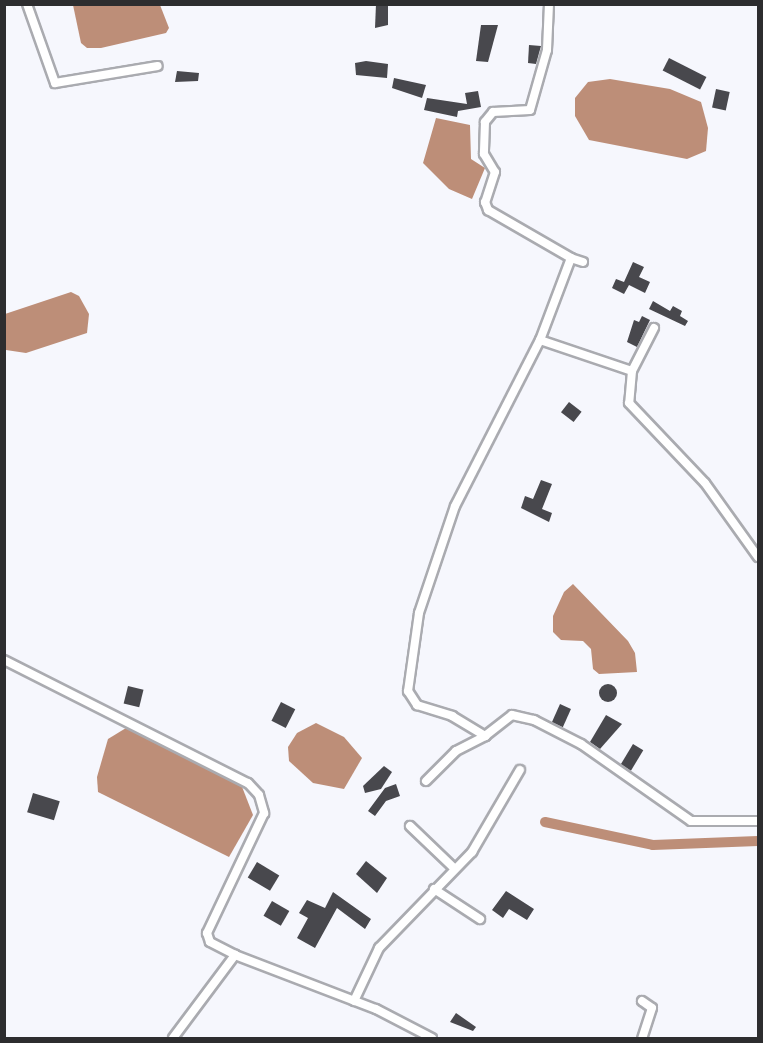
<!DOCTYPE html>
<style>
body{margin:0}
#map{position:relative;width:763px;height:1043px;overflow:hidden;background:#f6f7fd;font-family:"Golos Text",sans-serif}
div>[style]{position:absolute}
.water>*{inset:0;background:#bd8e78}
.canal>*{height:10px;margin:-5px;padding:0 5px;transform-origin:5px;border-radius:5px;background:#bd8e78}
.building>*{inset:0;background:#48484d;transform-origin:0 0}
.round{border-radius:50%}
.roads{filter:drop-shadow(2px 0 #aaabb0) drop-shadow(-2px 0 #aaabb0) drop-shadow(0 2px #aaabb0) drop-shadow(0 -2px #aaabb0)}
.street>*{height:8px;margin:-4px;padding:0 4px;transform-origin:4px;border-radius:4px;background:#fff}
span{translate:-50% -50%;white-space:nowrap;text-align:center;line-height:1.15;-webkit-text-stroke:6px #fff;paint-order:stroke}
.frame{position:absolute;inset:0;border:6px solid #2d2d2f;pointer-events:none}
</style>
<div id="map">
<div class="water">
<div style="clip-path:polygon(160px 5px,169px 28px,166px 33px,101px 48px,87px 48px,81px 43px,73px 5px)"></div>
<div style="clip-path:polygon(610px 79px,670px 89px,701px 102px,708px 128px,706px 151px,687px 159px,589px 140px,575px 116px,575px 98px,588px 82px)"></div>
<div style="clip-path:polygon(436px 118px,470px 125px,471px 159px,485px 168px,472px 199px,449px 189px,423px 163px)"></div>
<div style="clip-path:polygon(71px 292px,79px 296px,89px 314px,87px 333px,26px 353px,6px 350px,5px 314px)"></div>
<div style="clip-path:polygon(573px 584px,628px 641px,635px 653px,637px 672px,599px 674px,593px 669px,591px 649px,583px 641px,561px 640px,553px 632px,553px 616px,564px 592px)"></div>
<div style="clip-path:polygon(316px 723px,344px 737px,362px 758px,344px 789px,313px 783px,289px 761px,288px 747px,297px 733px)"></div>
<div style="clip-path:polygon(126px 728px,239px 779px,253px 815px,229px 857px,98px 792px,97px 777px,108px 739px)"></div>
</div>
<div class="canal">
<div style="left:545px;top:822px;width:110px;rotate:12deg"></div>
<div style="left:653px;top:845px;width:105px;rotate:-2.2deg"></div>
</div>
<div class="building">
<div style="clip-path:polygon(376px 4px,388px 4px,388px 25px,375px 28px)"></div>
<div style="clip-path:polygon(481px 25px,498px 25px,488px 62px,476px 61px)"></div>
<div style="clip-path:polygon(529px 45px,541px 46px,536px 64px,528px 63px)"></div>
<div style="left:669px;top:58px;width:42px;height:14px;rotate:27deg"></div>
<div style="clip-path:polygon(366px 61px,388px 64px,387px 78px,356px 75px,355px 63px)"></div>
<div style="clip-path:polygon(177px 71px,199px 73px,198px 81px,175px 82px)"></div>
<div style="clip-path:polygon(394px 78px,426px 85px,422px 98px,392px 88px)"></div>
<div style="left:716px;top:89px;width:14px;height:19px;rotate:12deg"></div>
<div style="clip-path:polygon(478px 91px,481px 107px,458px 111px,457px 117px,424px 110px,427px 98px,467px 104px,465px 93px)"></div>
<div style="clip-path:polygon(633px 262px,644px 267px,639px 277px,650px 282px,645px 293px,629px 285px,624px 294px,612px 288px,616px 279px,624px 282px)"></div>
<div style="clip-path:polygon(653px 301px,670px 311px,673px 306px,682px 311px,680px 316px,688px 321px,685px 326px,649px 309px)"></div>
<div style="clip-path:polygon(642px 316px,650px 320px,637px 347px,627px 342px,634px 320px,639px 322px)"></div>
<div style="left:569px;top:402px;width:16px;height:13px;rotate:38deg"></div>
<div style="clip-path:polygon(541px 480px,552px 484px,542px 509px,552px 513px,549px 522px,521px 508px,525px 496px,533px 499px)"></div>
<div class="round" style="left:599px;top:684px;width:18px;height:18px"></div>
<div style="left:128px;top:686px;width:16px;height:18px;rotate:14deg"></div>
<div style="left:281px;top:702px;width:16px;height:21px;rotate:27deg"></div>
<div style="left:560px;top:704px;width:12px;height:20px;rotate:24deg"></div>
<div style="clip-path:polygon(606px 715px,622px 724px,600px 749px,590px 742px)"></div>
<div style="left:633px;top:744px;width:12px;height:24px;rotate:31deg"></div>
<div style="clip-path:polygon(384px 766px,392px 772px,381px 789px,365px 793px,363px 786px)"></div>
<div style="clip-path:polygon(396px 784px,400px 796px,386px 801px,375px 816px,368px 811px,385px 788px)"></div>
<div style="left:33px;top:793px;width:28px;height:20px;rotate:17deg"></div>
<div style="clip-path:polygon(366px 861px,387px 878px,377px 893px,356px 874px)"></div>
<div style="left:257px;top:862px;width:26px;height:18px;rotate:31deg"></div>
<div style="clip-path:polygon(506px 891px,534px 909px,527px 920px,509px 909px,503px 918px,492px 910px)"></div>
<div style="clip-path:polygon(333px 892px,371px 919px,365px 929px,337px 908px,315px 948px,297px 938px,308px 918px,299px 913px,307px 900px,325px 908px)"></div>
<div style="left:272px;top:901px;width:20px;height:17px;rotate:30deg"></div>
<div style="clip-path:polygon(456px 1013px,476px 1027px,473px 1031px,450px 1022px)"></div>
</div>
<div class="roads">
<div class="street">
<div style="left:27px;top:4px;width:84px;rotate:70.5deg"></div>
<div style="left:55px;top:83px;width:104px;rotate:-9.4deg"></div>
<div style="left:549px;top:4px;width:46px;rotate:92.5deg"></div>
<div style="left:547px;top:50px;width:62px;rotate:105.8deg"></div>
<div style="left:530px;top:110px;width:37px;rotate:177deg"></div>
<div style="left:493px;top:112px;width:13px;rotate:129deg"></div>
<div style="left:485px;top:122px;width:32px;rotate:92deg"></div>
<div style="left:484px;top:154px;width:21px;rotate:59deg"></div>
<div style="left:495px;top:172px;width:32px;rotate:108deg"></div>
<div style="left:485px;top:202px;width:9px;rotate:69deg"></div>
<div style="left:488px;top:210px;width:96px;rotate:30deg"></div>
<div style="left:583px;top:262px;width:13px;rotate:-162deg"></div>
<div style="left:571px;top:258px;width:88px;rotate:110.7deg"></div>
<div style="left:540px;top:340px;width:97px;rotate:18.6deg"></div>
<div style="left:654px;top:328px;width:48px;rotate:117.1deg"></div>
<div style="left:632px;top:371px;width:32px;rotate:95deg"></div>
<div style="left:629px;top:403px;width:110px;rotate:46.5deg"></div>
<div style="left:705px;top:483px;width:91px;rotate:54.4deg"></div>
<div style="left:540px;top:340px;width:186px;rotate:117.1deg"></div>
<div style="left:455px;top:506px;width:113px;rotate:108.6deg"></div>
<div style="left:419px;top:613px;width:79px;rotate:98deg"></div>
<div style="left:408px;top:691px;width:17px;rotate:57deg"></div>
<div style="left:417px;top:705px;width:37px;rotate:17deg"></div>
<div style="left:452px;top:716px;width:39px;rotate:31deg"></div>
<div style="left:485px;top:736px;width:34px;rotate:-38deg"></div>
<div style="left:512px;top:715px;width:23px;rotate:13deg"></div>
<div style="left:534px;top:720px;width:53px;rotate:27.1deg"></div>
<div style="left:581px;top:744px;width:134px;rotate:35deg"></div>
<div style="left:691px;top:821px;width:67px"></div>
<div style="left:4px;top:660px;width:273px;rotate:26.8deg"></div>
<div style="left:248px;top:783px;width:16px;rotate:47deg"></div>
<div style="left:259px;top:795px;width:19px;rotate:74deg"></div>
<div style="left:264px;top:813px;width:133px;rotate:115.4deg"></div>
<div style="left:207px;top:933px;width:9px;rotate:72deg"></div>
<div style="left:210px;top:942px;width:28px;rotate:27deg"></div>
<div style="left:426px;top:781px;width:42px;rotate:-45deg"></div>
<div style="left:456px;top:751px;width:33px;rotate:-27deg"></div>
<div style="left:410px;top:826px;width:62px;rotate:43.7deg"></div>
<div style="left:434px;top:889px;width:55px;rotate:33.1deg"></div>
<div style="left:354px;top:1001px;width:59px;rotate:-64.7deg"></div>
<div style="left:379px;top:948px;width:134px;rotate:-45.9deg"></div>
<div style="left:472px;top:852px;width:95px;rotate:-59.7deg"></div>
<div style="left:642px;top:1001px;width:12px;rotate:35deg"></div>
<div style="left:652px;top:1008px;width:32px;rotate:108deg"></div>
<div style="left:173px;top:1038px;width:104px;rotate:-53.2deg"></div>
<div style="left:235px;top:955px;width:151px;rotate:21deg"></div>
<div style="left:376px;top:1009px;width:63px;rotate:27.4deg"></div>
</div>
</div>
<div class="frame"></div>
</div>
